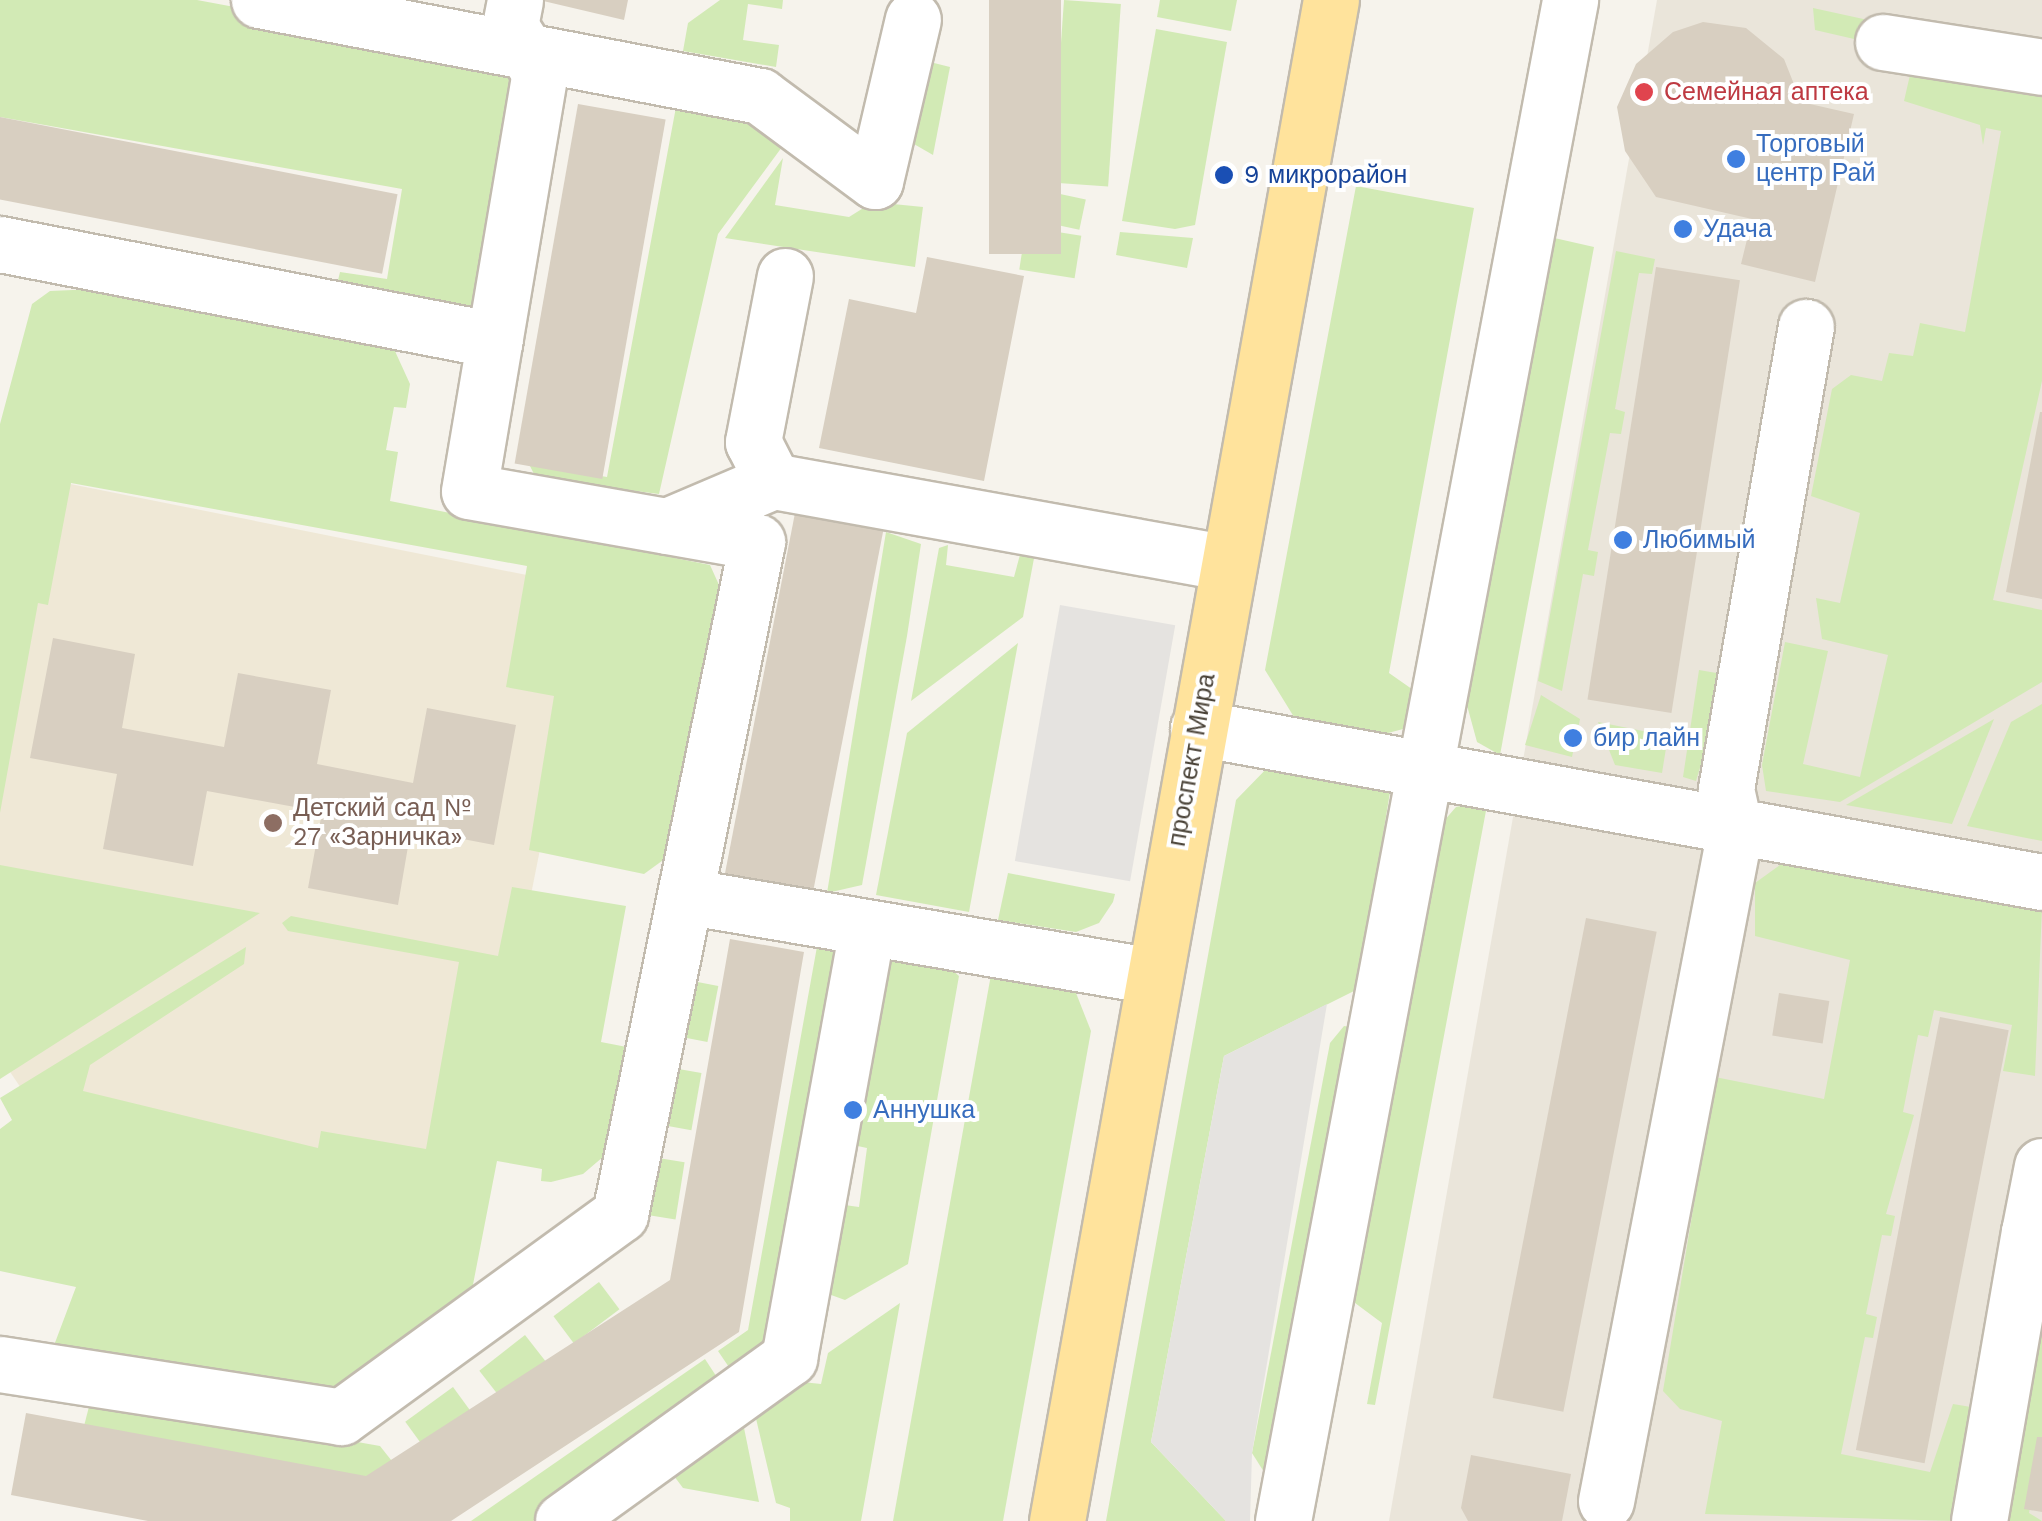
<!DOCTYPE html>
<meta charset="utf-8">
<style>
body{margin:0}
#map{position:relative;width:2042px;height:1521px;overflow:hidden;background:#f6f3ec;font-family:"Work Sans",sans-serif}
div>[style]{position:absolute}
.residential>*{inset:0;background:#eae5da}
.education>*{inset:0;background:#efe8d6}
.green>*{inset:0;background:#d2eab5;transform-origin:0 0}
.parking>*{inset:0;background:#e5e3e0;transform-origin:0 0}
.building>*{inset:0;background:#d8cfc1;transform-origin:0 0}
.roads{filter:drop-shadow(2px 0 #c2bbae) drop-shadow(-2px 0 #c2bbae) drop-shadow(0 2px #c2bbae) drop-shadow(0 -2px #c2bbae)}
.minor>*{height:55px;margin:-27.5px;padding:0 27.5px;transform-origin:27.5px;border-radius:27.5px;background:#fff}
.major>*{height:55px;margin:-27.5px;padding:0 27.5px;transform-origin:27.5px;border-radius:27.5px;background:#ffe39c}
.dots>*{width:28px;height:28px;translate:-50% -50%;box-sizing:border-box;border:5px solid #fff;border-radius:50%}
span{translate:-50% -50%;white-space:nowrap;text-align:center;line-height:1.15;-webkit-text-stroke:8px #fff;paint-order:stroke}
.health-label{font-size:25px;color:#be3a42}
.left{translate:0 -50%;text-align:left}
.shop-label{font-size:25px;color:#366cbe}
.transit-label{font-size:25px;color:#164399}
.street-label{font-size:25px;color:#4b4439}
.education-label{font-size:25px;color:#785e54}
</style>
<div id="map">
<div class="residential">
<div style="clip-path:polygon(1657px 0,2042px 0,2042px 1521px,1389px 1521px)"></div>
</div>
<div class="education">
<div style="clip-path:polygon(0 470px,592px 588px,478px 1161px,87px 1186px,0 1057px)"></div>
</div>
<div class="green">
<div style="clip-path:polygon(0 0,197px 0,526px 61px,473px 312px,332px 305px,340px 272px,387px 279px,402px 189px,0 117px)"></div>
<div style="clip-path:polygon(720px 0,783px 0,782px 9px,748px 4px,743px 40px,779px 45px,776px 67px,683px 51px,688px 23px)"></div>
<div style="left:1064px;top:0;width:57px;height:183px;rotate:4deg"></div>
<div style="clip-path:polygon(1160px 0,1237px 0,1231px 31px,1157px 17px)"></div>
<div style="clip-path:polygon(1813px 8px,2042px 58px,2042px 381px,1993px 600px,2042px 610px,2042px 682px,1840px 802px,1766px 791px,1762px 765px,1785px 642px,1828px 651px,1803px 764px,1860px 777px,1888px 655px,1822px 639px,1816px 598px,1840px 603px,1860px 513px,1811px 496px,1832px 389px,1851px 375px,1882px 381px,1889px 353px,1913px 356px,1920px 323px,1965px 332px,2001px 131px,1986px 128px,1983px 145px,1980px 125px,1904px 101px,1915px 53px,1815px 30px)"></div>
<div style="clip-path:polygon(1156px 29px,1227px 42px,1195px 225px,1175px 229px,1122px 221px)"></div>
<div style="clip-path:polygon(930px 62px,950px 67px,933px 155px,907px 140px)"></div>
<div style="clip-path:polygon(730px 97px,780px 133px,782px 147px,718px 234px,659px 494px,536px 478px,529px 464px,607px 477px,676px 107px)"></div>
<div style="clip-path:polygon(783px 158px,775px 205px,849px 217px,873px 202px,923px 207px,915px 267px,725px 238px)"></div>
<div style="clip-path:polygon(1356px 186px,1474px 208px,1389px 673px,1419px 694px,1407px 728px,1384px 734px,1294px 717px,1265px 670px)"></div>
<div style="left:1032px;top:188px;width:55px;height:31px;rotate:12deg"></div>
<div style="left:1026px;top:227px;width:56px;height:43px;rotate:9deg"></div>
<div style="clip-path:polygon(1120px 232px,1193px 238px,1187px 268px,1116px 255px)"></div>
<div style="clip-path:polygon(1550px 237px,1594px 247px,1500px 755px,1477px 742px,1465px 698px)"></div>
<div style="clip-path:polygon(1616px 251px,1655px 259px,1652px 274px,1639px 273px,1615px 409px,1625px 412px,1621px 434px,1610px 433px,1588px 550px,1598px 552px,1594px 576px,1583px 574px,1562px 691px,1538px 681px)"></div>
<div style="clip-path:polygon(96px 289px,394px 349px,410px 384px,406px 408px,394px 407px,386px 450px,398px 452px,390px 501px,710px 565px,724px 596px,666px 858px,644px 874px,529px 850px,554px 696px,506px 687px,527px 566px,71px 483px,48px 605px,38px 603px,0 813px,0 424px,32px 304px,50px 291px)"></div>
<div style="clip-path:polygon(886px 532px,921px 544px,907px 636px,862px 885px,827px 893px)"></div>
<div style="clip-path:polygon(948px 545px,946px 565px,1014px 577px,1021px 551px,1035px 553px,1023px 617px,911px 701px,939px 548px)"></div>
<div style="clip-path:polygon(1018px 643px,969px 912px,876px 895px,907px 733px)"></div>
<div style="clip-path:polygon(1699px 670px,1728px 675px,1696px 781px,1683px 777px)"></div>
<div style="clip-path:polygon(1541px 695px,1580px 719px,1572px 757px,1525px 745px)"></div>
<div style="clip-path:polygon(2042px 704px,2042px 841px,1967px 826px,2011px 722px)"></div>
<div style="clip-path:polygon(1994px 719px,1952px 824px,1846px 805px)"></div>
<div style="clip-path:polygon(1598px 722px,1668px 736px,1662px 773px,1615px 765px)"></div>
<div style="clip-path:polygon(1273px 762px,1390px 792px,1358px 989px,1224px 1056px,1151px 1442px,1226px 1521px,1106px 1521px,1236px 800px)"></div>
<div style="clip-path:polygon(1488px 800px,1375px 1405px,1367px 1404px,1382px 1323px,1351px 1300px,1443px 822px,1456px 807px)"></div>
<div style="clip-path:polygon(1784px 862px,2042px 907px,2035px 1076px,2003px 1071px,2012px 1025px,1934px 1010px,1928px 1037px,1918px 1035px,1903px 1112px,1914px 1115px,1886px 1214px,1895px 1216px,1891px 1236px,1882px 1235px,1866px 1314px,1877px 1317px,1873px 1338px,1865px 1337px,1841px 1454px,1930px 1472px,1953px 1404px,1977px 1408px,1956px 1521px,1705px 1514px,1722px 1421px,1680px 1409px,1663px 1391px,1715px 1077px,1824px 1099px,1850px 960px,1755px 936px,1755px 883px)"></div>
<div style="clip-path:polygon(0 865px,260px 913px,0 1079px)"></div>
<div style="clip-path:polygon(1008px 873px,1115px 894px,1113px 902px,1099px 923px,1076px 932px,998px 920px)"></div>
<div style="clip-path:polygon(512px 887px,626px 906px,601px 1042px,637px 1049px,617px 1145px,583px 1174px,551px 1182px,541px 1181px,542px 1169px,497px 1161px,470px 1300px,319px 1407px,53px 1348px,76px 1287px,0 1271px,0 1129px,12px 1120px,0 1098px,246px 947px,244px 964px,90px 1065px,83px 1091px,318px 1148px,321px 1131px,426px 1149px,459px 962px,288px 931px,282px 923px,291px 916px,498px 956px)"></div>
<div style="clip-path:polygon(820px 930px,852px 937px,780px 1349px,737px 1379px,718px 1351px,748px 1330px)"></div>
<div style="clip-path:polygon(881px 953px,944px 963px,959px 976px,908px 1264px,845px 1300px,820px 1291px,823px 1202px,859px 1207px,867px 1148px,834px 1141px)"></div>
<div style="clip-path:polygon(992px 969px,1074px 988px,1091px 1031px,1003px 1521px,893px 1521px)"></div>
<div style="left:682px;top:979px;width:37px;height:57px;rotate:11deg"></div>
<div style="clip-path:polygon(1344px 1026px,1351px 1027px,1264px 1472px,1252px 1453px,1330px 1043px)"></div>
<div style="left:667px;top:1067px;width:35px;height:58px;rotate:10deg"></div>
<div style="left:652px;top:1157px;width:33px;height:58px;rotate:9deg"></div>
<div style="left:599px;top:1282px;width:34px;height:57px;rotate:53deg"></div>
<div style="clip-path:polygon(2042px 1298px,2042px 1436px,2029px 1513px,2042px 1521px,2003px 1521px)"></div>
<div style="clip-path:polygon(900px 1303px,861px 1521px,790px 1521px,790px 1508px,776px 1503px,753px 1406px,784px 1380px,821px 1384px,828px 1353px)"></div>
<div style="left:525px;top:1335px;width:33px;height:58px;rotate:52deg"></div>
<div style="clip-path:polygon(705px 1359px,724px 1388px,533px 1521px,471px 1521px)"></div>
<div style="left:453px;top:1387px;width:31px;height:59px;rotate:54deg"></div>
<div style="clip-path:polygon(92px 1395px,380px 1446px,395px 1465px,372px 1480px,84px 1426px)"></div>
<div style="clip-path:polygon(741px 1413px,759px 1502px,683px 1488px,668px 1468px)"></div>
</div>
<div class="parking">
<div style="left:1060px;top:605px;width:117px;height:260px;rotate:10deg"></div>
<div style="clip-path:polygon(1327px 1004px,1252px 1453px,1250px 1521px,1226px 1521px,1151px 1442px,1224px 1056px)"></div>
</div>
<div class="building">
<div style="clip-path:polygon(539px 0,628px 0,624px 20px)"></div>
<div style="left:989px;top:0;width:72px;height:254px"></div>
<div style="clip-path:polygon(1703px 22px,1746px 28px,1784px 59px,1801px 102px,1854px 114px,1815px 282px,1741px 264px,1752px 219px,1656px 197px,1625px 151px,1617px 107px,1636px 64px,1673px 32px)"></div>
<div style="left:578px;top:104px;width:89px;height:365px;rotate:10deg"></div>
<div style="left:0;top:117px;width:405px;height:81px;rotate:11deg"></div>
<div style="clip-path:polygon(927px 257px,1024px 276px,984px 481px,819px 448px,849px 299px,916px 313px)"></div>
<div style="left:1656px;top:267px;width:85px;height:438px;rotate:9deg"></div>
<div style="clip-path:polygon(2040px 412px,2042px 412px,2042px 599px,2006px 592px)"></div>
<div style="left:795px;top:513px;width:90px;height:374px;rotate:11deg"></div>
<div style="clip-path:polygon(53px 638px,135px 654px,122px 728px,224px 747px,238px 673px,331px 690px,317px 764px,413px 783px,427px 708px,516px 725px,494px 845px,411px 829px,398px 905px,308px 888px,322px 812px,207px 791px,193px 866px,103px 849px,117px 774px,30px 758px)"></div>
<div style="left:1586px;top:918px;width:72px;height:489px;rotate:11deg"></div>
<div style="clip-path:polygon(730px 939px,804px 952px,739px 1332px,451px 1521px,148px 1521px,11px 1495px,26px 1413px,366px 1476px,670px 1280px)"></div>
<div style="left:1779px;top:993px;width:51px;height:43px;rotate:9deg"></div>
<div style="left:1940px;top:1017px;width:70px;height:441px;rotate:11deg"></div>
<div style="clip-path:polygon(2037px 1437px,2042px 1437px,2042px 1512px,2024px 1509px)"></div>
<div style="clip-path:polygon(1471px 1455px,1571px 1474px,1562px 1521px,1468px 1521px,1461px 1508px)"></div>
</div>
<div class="roads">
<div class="minor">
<div style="left:259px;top:0;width:510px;rotate:10.85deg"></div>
<div style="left:760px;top:96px;width:143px;rotate:36.5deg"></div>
<div style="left:875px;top:181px;width:166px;rotate:-76.8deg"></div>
<div style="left:1883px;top:42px;width:161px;rotate:8.9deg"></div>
<div style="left:0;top:244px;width:504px;rotate:10.98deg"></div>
<div style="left:773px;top:481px;width:44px;rotate:-117.1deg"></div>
<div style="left:753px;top:442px;width:169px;rotate:-79.1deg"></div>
<div style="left:667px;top:526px;width:115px;rotate:-23deg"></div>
<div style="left:773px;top:481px;width:462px;rotate:10.2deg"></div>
<div style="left:1198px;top:728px;width:858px;rotate:10.34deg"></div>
<div style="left:685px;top:896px;width:476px;rotate:9.7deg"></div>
<div style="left:2042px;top:1166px;width:67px;rotate:101.1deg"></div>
<div style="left:2029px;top:1232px;width:13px;rotate:9deg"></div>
<div style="left:0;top:1364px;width:345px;rotate:8.8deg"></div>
<div style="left:341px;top:1417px;width:345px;rotate:-36deg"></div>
<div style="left:620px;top:1214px;width:686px;rotate:-78.48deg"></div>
<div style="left:757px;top:542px;width:292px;rotate:-170deg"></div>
<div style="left:469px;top:491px;width:424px;rotate:-80.4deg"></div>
<div style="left:540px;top:73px;width:56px;rotate:-122.6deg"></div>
<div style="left:510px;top:26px;width:26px;rotate:-79deg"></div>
<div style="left:1606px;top:1501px;width:683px;rotate:-79.12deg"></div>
<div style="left:1735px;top:830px;width:42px;rotate:-102.4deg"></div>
<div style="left:1726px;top:789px;width:469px;rotate:-80.2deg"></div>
<div style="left:563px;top:1521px;width:279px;rotate:-35.8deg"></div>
<div style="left:789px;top:1358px;width:436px;rotate:-79.7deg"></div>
<div style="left:1283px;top:1521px;width:1548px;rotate:-79.31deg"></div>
<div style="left:1979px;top:1521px;width:293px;rotate:-80.2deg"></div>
</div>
<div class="major">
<div style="left:1057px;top:1521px;width:1545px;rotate:-79.79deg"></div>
</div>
</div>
<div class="dots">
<div style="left:1644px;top:92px;background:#e0444e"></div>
<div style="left:1736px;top:159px;background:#3f7fe0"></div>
<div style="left:1224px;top:175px;background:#1a4fb4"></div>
<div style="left:1683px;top:229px;background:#3f7fe0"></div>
<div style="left:1623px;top:540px;background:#3f7fe0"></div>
<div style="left:1573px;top:738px;background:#3f7fe0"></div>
<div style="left:273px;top:823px;background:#8d6e63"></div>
<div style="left:853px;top:1110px;background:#3f7fe0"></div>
</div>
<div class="health-label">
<span class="left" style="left:1664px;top:92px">Семейная аптека</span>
</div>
<div class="shop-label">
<span class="left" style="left:1756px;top:159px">Торговый<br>центр Рай</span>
<span class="left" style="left:1703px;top:229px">Удача</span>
<span class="left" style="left:1643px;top:540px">Любимый</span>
<span class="left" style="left:1593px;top:738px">бир лайн</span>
<span class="left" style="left:873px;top:1110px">Аннушка</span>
</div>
<div class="transit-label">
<span class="left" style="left:1244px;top:175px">9 микрорайон</span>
</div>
<div class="street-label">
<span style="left:1192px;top:760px;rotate:-80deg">проспект Мира</span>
</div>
<div class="education-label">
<span class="left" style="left:293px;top:823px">Детский сад №<br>27 «Зарничка»</span>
</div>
</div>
